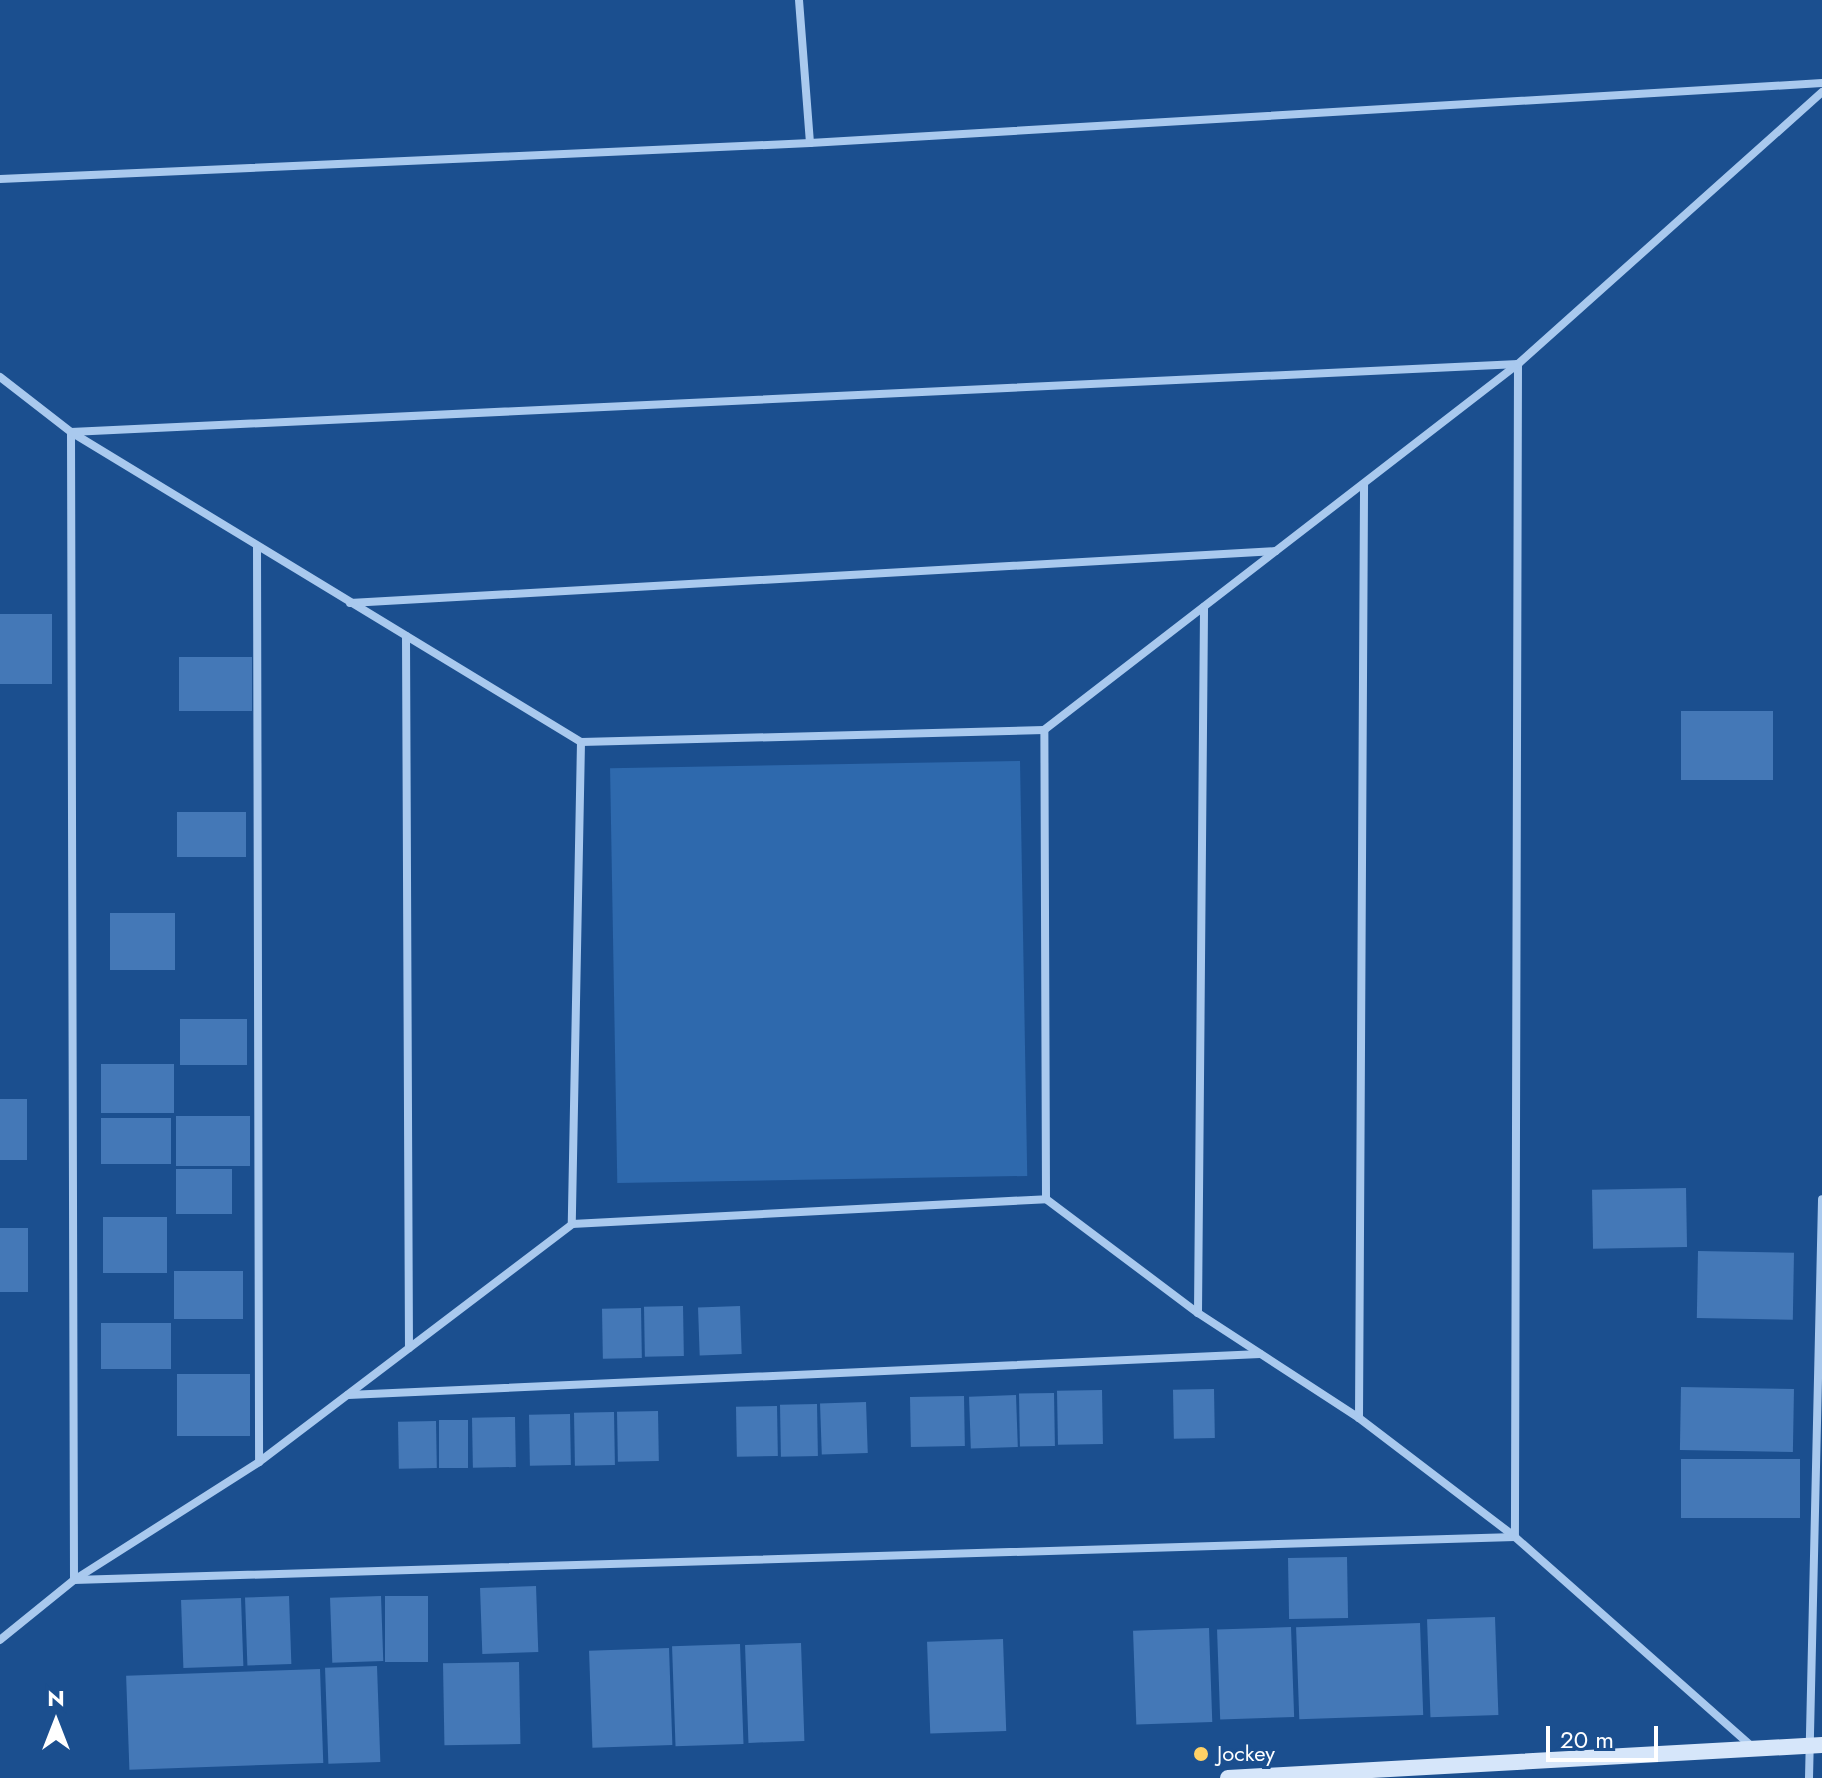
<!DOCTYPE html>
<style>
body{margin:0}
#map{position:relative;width:1822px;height:1778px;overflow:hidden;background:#1b4f8f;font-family:Jost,sans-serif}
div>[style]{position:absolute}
.green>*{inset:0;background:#2e69ad;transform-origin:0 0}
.building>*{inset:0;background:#4478b7;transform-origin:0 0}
.street>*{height:8px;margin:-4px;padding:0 4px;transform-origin:4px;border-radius:4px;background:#a9c9ee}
.secondary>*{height:16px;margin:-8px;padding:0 8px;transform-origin:8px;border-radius:8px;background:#d6e6fa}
.dots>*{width:22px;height:22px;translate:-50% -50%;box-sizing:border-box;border:4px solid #1b4f8f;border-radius:50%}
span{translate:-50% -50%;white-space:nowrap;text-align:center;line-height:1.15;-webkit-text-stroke:6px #1b4f8f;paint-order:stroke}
.poi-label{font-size:22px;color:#fff}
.left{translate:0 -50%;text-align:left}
.north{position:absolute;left:16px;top:1682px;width:80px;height:80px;-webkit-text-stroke:6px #1b4f8f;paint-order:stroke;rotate:0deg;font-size:22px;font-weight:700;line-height:32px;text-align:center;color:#fff}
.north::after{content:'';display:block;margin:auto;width:28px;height:36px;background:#fff;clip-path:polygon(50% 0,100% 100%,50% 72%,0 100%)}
.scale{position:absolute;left:1546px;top:1726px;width:112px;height:36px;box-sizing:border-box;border:4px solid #fff;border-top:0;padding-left:10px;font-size:24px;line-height:28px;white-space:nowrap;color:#fff;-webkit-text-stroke:6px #1b4f8f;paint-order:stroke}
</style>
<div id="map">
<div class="green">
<div style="left:1020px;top:761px;width:415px;height:410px;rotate:89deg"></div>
</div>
<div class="building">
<div style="left:0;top:614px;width:52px;height:70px"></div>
<div style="left:179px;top:657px;width:73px;height:54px"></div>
<div style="left:1681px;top:711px;width:92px;height:69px"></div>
<div style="left:177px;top:812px;width:69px;height:45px"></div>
<div style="left:110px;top:913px;width:65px;height:57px"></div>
<div style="left:180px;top:1019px;width:67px;height:46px"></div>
<div style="left:101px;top:1064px;width:73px;height:49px"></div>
<div style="left:0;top:1099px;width:27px;height:61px"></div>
<div style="left:176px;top:1116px;width:74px;height:50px"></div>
<div style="left:101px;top:1118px;width:70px;height:46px"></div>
<div style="left:176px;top:1169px;width:56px;height:45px"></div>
<div style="left:1686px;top:1188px;width:59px;height:94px;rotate:89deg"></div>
<div style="left:103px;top:1217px;width:64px;height:56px"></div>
<div style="left:0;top:1228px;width:28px;height:64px"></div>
<div style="left:1698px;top:1251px;width:96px;height:67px;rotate:1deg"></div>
<div style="left:174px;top:1271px;width:69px;height:48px"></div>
<div style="left:683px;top:1306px;width:50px;height:39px;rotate:89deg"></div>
<div style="left:740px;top:1306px;width:48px;height:42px;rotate:88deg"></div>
<div style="left:641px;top:1308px;width:50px;height:39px;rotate:89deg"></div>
<div style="left:101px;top:1323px;width:70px;height:46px"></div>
<div style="left:177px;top:1374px;width:73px;height:62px"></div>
<div style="left:1681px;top:1387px;width:113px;height:63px;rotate:1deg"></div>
<div style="left:1214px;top:1389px;width:49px;height:41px;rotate:89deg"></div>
<div style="left:1102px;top:1390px;width:54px;height:45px;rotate:89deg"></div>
<div style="left:1054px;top:1393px;width:53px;height:35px;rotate:89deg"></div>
<div style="left:1016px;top:1395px;width:52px;height:47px;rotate:88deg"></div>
<div style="left:964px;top:1396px;width:50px;height:54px;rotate:89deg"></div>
<div style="left:866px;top:1402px;width:51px;height:46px;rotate:88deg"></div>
<div style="left:817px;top:1404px;width:52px;height:37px;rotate:89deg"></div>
<div style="left:777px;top:1406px;width:50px;height:41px;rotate:89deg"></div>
<div style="left:658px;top:1411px;width:50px;height:41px;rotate:89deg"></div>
<div style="left:614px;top:1412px;width:53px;height:40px;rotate:89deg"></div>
<div style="left:570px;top:1414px;width:51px;height:41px;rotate:89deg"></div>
<div style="left:515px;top:1417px;width:50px;height:43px;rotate:89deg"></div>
<div style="left:439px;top:1420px;width:29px;height:48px"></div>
<div style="left:436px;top:1421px;width:47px;height:38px;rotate:89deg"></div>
<div style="left:1681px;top:1459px;width:119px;height:59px"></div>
<div style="left:1347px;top:1557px;width:61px;height:59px;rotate:89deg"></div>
<div style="left:536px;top:1586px;width:66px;height:56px;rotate:88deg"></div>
<div style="left:289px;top:1596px;width:68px;height:44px;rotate:88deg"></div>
<div style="left:381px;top:1596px;width:65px;height:51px;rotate:88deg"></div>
<div style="left:385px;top:1596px;width:43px;height:66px"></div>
<div style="left:241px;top:1598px;width:68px;height:60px;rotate:88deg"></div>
<div style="left:1495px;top:1617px;width:98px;height:68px;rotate:88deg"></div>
<div style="left:1420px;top:1623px;width:92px;height:124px;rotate:88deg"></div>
<div style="left:1291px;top:1627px;width:90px;height:74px;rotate:88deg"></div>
<div style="left:1209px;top:1628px;width:94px;height:76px;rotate:88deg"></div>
<div style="left:1003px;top:1639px;width:92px;height:76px;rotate:88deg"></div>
<div style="left:801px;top:1643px;width:98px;height:56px;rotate:88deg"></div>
<div style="left:740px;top:1644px;width:100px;height:68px;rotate:88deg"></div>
<div style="left:669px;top:1648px;width:97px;height:80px;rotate:88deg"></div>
<div style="left:519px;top:1662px;width:82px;height:76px;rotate:89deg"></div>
<div style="left:377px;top:1666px;width:96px;height:52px;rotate:88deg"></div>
<div style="left:320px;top:1669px;width:94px;height:194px;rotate:88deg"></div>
</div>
<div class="street">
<div style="left:799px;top:0;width:143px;rotate:85.6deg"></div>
<div style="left:0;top:179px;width:811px;rotate:-2.54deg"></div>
<div style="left:810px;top:143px;width:1014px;rotate:-3.39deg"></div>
<div style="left:1518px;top:364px;width:1173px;rotate:90.15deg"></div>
<div style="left:1515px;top:1537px;width:1442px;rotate:178.29deg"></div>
<div style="left:74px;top:1580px;width:1148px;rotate:-90.15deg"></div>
<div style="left:71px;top:432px;width:1449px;rotate:-2.69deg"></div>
<div style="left:0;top:377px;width:90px;rotate:37.8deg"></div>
<div style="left:71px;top:432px;width:597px;rotate:31.29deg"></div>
<div style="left:257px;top:546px;width:916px;rotate:89.87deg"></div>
<div style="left:350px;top:603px;width:927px;rotate:-3.21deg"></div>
<div style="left:406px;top:636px;width:712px;rotate:89.76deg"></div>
<div style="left:1044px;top:730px;width:599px;rotate:-37.67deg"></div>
<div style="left:1518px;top:364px;width:408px;rotate:-41.8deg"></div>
<div style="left:1046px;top:1199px;width:190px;rotate:36.9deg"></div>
<div style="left:1198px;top:1313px;width:192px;rotate:33.1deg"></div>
<div style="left:1359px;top:1418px;width:196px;rotate:37.3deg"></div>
<div style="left:1515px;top:1537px;width:317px;rotate:41.5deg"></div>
<div style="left:1198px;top:1313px;width:706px;rotate:-89.51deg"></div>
<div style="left:348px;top:1395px;width:913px;rotate:-2.57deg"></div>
<div style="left:1359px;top:1418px;width:934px;rotate:-89.69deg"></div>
<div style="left:0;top:1640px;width:95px;rotate:-39deg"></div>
<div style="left:74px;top:1580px;width:219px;rotate:-32.5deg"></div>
<div style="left:259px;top:1462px;width:393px;rotate:-37.2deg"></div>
<div style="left:572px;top:1224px;width:475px;rotate:-3deg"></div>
<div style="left:1046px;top:1199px;width:469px;rotate:-90.2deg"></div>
<div style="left:1044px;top:730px;width:463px;rotate:178.5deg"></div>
<div style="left:581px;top:742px;width:482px;rotate:91.1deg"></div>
<div style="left:1809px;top:1778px;width:579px;rotate:-88.71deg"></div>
</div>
<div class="secondary">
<div style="left:1228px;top:1778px;width:595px;rotate:-3.18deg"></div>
</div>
<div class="dots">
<div style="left:1201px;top:1754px;background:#ffd166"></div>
</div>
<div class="poi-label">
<span class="left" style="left:1217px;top:1754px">Jockey</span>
</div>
<div class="north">N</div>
<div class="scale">20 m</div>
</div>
